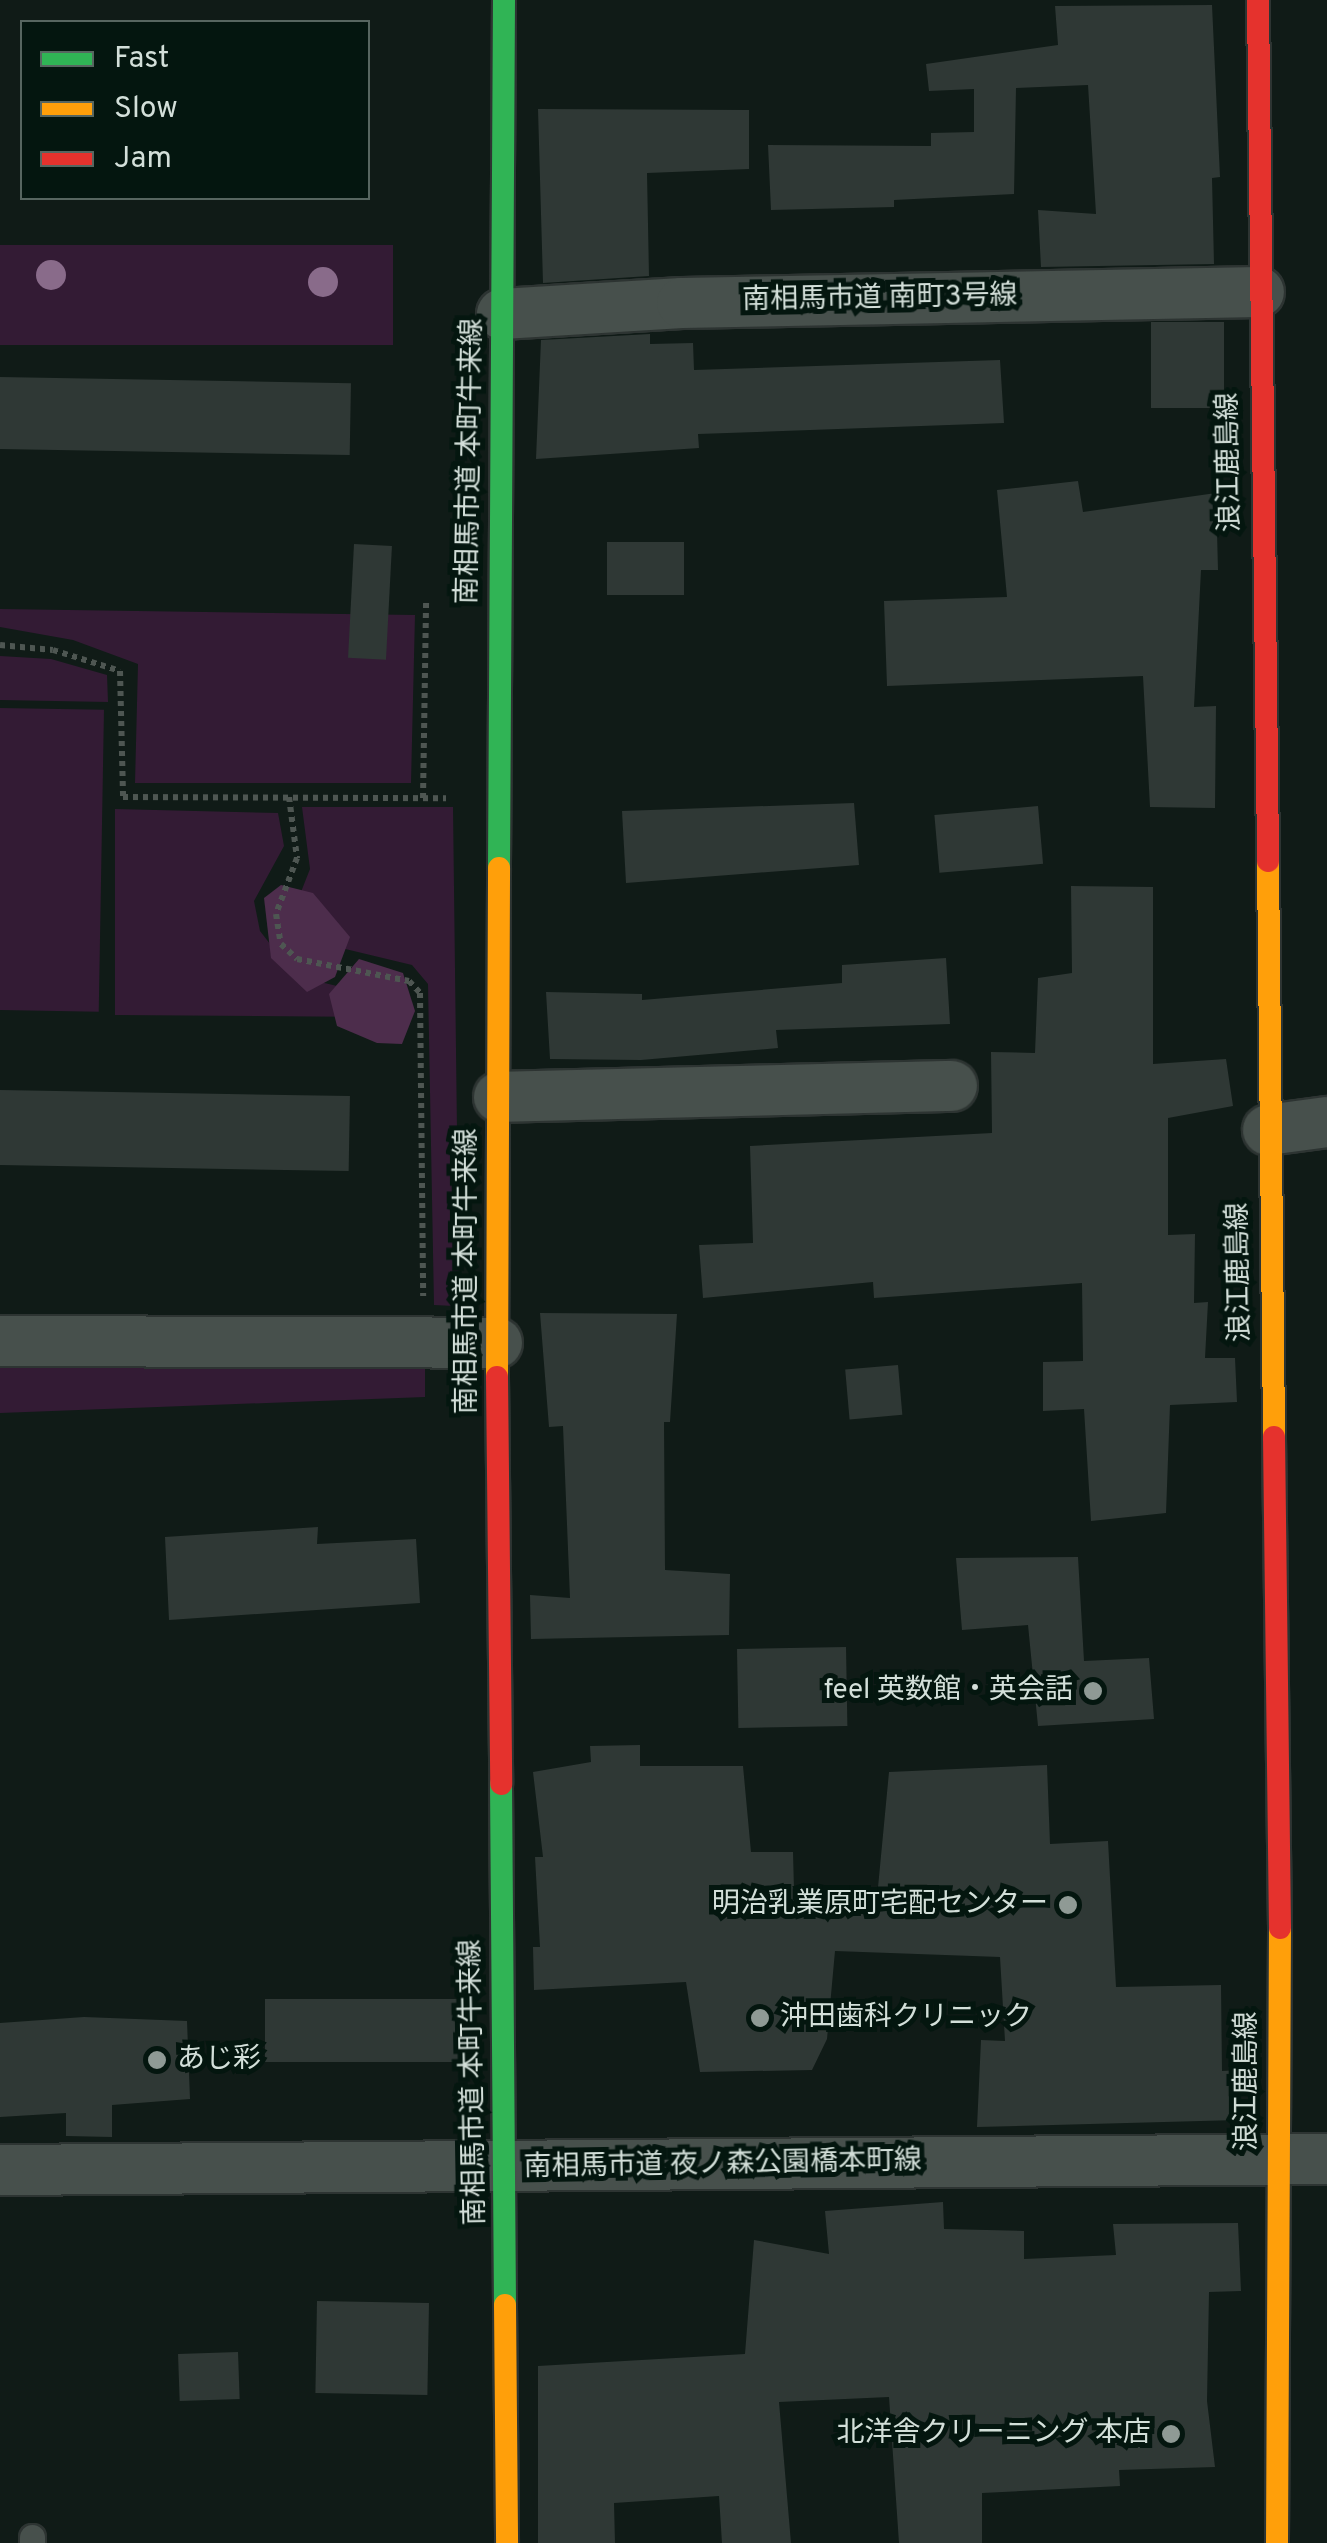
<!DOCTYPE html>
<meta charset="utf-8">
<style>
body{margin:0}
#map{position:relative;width:1327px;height:2543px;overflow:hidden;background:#101b17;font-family:Overpass,"Noto Sans JP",sans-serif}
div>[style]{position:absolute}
.green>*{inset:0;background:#331b34;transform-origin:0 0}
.forest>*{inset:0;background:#4d2d4c}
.building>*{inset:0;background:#2f3835;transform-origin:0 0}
.path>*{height:6px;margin-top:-3px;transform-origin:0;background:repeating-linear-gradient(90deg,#4e5652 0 5px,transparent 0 10px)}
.roads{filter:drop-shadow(2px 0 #2d3432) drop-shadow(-2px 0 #2d3432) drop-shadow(0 2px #2d3432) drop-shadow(0 -2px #2d3432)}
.lane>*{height:25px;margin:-12.5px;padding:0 12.5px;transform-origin:12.5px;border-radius:12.5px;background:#47504c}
.street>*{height:50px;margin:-25px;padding:0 25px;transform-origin:25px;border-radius:25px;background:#47504c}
.fast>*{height:22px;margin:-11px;padding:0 11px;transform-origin:11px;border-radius:11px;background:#30b455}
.slow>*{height:22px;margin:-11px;padding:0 11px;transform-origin:11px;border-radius:11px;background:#ff9f0a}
.jam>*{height:22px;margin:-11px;padding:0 11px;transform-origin:11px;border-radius:11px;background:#e5322d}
.trees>*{width:30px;height:30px;margin:-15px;border-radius:50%;background:#896b8a}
.dots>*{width:28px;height:28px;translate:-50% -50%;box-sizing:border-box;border:5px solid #04160f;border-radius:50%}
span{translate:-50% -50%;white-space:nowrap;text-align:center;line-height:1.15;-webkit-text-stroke:10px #04160f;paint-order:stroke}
.street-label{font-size:28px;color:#d3dfd9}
.poi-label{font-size:28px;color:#d3dfd9}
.right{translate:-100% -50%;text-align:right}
.left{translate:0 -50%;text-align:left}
.legend{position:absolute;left:20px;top:20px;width:350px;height:180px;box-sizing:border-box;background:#04160f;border:2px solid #576660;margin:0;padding:12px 18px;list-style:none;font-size:30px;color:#d3dfd9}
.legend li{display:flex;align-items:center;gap:20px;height:50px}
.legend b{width:50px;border:2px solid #576660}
</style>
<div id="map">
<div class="green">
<div style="left:0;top:245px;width:393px;height:100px"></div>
<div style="clip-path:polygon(0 609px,415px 615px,411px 783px,135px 783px,138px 664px,73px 640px,0 627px)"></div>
<div style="clip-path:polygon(0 656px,51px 659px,107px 675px,108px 702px,0 700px)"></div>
<div style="left:0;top:708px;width:104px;height:302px;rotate:1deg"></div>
<div style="clip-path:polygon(302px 807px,453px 807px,459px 1293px,454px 1306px,434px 1305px,428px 984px,412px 965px,337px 947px,288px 925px,310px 869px)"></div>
<div style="clip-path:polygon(115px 809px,278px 813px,284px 846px,254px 901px,260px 931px,295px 976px,375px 995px,376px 1017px,115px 1015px)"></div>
<div style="clip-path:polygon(0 1365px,425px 1369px,425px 1397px,0 1413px)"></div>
</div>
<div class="forest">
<div style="clip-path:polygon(281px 885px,313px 893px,350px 937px,335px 977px,307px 992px,271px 958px,264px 898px)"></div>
<div style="clip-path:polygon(359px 959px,403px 973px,415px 1011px,402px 1044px,377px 1043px,337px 1026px,329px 994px)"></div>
</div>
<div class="building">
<div style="clip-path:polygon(1212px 5px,1220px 177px,1212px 178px,1214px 264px,1041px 267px,1038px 210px,1096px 214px,1088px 85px,1016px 88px,1014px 194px,894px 200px,894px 207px,771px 210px,768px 145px,931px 146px,931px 133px,974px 132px,974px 89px,929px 91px,926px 64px,1058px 45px,1055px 6px)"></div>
<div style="clip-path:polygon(538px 109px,749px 110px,749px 169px,647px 173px,649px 276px,543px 283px)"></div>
<div style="left:1224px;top:322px;width:86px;height:73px;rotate:90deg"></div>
<div style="clip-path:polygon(650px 334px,650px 344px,693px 343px,694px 370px,1000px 360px,1004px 423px,698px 434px,699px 448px,536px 459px,541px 340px)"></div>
<div style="left:0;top:377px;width:351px;height:72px;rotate:1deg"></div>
<div style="clip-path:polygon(1078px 481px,1083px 512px,1216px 493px,1218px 570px,1201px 570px,1194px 707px,1216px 706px,1215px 808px,1150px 807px,1143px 676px,887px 686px,884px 601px,1007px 597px,997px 490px)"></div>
<div style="left:607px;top:542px;width:77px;height:53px"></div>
<div style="left:354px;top:544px;width:38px;height:114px;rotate:3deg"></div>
<div style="clip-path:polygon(854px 803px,859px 865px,626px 883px,622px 811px)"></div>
<div style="left:1038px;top:806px;width:58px;height:104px;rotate:85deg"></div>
<div style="clip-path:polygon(1071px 886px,1153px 887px,1153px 1064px,1226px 1059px,1233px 1106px,1168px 1118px,1168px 1235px,1195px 1234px,1194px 1303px,1208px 1302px,1205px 1358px,1235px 1358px,1237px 1402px,1170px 1405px,1166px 1513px,1091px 1521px,1084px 1409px,1043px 1411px,1043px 1362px,1083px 1361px,1082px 1283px,874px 1298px,873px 1282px,703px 1298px,699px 1245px,753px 1243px,750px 1146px,992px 1133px,991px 1052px,1035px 1053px,1038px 978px,1072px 973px)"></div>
<div style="clip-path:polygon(946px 958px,950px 1024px,776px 1030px,778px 1048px,641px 1060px,550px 1059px,546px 992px,642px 994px,642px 1000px,842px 983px,842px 965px)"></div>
<div style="left:0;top:1090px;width:350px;height:75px;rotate:1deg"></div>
<div style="clip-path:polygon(540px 1313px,677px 1314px,670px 1422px,664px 1422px,665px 1570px,730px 1574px,729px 1635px,531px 1639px,530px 1595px,570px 1598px,563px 1426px,549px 1427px)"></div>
<div style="left:898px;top:1365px;width:50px;height:53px;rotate:85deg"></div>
<div style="clip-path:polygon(318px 1527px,317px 1544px,416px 1539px,420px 1603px,169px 1620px,165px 1537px)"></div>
<div style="clip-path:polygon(1078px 1557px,1084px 1661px,1149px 1658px,1154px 1719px,1038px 1726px,1028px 1625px,962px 1630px,956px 1558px)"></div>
<div style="left:846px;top:1647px;width:79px;height:109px;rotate:89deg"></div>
<div style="clip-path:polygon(640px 1745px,640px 1766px,743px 1766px,751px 1852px,793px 1852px,794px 1890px,877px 1898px,889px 1772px,1047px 1765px,1050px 1844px,1108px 1841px,1116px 1987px,1221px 1985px,1222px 2071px,1239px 2070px,1238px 2120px,977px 2127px,981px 2040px,1005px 2041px,1000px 1957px,835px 1951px,827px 2039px,812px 2070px,700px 2072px,686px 1982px,534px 1990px,533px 1947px,540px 1947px,535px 1857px,543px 1857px,533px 1772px,591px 1762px,590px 1746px)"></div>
<div style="left:265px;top:1999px;width:206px;height:63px"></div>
<div style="clip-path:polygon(84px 2017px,187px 2021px,190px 2099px,112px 2105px,112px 2137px,66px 2136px,66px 2113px,0 2117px,0 2023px)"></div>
<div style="clip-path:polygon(943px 2202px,944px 2229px,1024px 2231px,1024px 2259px,1116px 2255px,1113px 2224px,1238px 2223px,1241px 2291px,1209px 2292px,1207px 2401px,1215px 2467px,1119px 2470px,1120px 2486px,982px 2493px,982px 2543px,899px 2543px,889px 2397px,779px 2402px,791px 2543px,722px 2543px,719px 2496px,614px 2503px,615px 2543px,538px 2543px,538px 2366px,745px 2354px,754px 2240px,829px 2254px,825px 2211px)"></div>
<div style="left:317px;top:2301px;width:112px;height:92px;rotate:1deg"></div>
<div style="left:238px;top:2352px;width:47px;height:60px;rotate:88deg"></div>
</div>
<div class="path">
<div style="left:0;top:645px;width:53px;rotate:5.4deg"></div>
<div style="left:53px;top:650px;width:70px;rotate:17.4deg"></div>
<div style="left:120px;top:671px;width:126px;rotate:88.6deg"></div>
<div style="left:123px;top:797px;width:323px;rotate:0.2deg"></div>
<div style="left:289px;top:797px;width:62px;rotate:82.5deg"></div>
<div style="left:297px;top:858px;width:60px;rotate:110.6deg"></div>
<div style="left:276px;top:914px;width:30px;rotate:81deg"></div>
<div style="left:281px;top:944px;width:22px;rotate:43deg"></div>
<div style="left:297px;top:959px;width:114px;rotate:11.1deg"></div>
<div style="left:409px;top:981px;width:16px;rotate:47deg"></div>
<div style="left:420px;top:993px;width:303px;rotate:89.4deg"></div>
<div style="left:423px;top:798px;width:199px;rotate:-89.1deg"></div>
</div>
<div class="roads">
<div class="lane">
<div style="left:32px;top:2537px;width:6px;rotate:90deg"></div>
</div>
<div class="street">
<div style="left:502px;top:314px;width:180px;rotate:-3.5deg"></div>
<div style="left:682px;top:303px;width:577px;rotate:-1.09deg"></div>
<div style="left:499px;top:1097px;width:453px;rotate:-1.4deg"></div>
<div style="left:1268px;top:1130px;width:60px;rotate:-7.7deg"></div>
<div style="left:0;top:1341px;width:497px;rotate:0.2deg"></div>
<div style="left:0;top:2170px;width:1327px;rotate:-0.47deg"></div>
</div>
<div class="fast">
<div style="left:499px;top:868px;width:868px;rotate:-89.67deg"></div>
<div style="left:501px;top:1784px;width:521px;rotate:89.56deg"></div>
</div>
<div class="slow">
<div style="left:1268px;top:861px;width:576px;rotate:89.4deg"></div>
<div style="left:497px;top:1377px;width:509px;rotate:-89.77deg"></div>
<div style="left:505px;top:2305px;width:238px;rotate:89.5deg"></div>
<div style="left:1277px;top:2543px;width:615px;rotate:-89.72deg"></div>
</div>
<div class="jam">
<div style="left:1258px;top:0;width:861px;rotate:89.33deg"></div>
<div style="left:497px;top:1377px;width:407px;rotate:89.4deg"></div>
<div style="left:1274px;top:1437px;width:491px;rotate:89.3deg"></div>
</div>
</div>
<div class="trees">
<div style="left:51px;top:275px"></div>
<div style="left:323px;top:282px"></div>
</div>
<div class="dots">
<div style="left:1093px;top:1691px;background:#8f9a95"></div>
<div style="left:1068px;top:1905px;background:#8f9a95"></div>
<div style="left:760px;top:2018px;background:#8f9a95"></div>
<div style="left:157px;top:2060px;background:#8f9a95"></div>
<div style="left:1171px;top:2434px;background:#8f9a95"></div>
</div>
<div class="street-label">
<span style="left:880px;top:299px;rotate:-1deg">南相馬市道 南町3号線</span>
<span style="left:471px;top:461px;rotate:-89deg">南相馬市道 本町牛来線</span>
<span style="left:1230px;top:462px;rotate:-91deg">浪江鹿島線</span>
<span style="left:468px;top:1271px;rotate:-90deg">南相馬市道 本町牛来線</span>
<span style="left:1240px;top:1272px;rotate:-91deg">浪江鹿島線</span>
<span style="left:1248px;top:2081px;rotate:-90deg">浪江鹿島線</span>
<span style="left:474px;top:2082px;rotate:-91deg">南相馬市道 本町牛来線</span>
<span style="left:723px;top:2165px;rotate:-1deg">南相馬市道 夜ノ森公園橋本町線</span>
</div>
<div class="poi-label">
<span class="right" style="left:1073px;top:1691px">feel 英数館・英会話</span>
<span class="right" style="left:1048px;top:1905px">明治乳業原町宅配センター</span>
<span class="left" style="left:780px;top:2018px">沖田歯科クリニック</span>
<span class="left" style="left:177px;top:2060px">あじ彩</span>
<span class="right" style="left:1151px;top:2434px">北洋舎クリーニング 本店</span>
</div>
<ul class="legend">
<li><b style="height:12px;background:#30b455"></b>Fast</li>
<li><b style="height:12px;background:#ff9f0a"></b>Slow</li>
<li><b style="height:12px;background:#e5322d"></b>Jam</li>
</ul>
</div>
